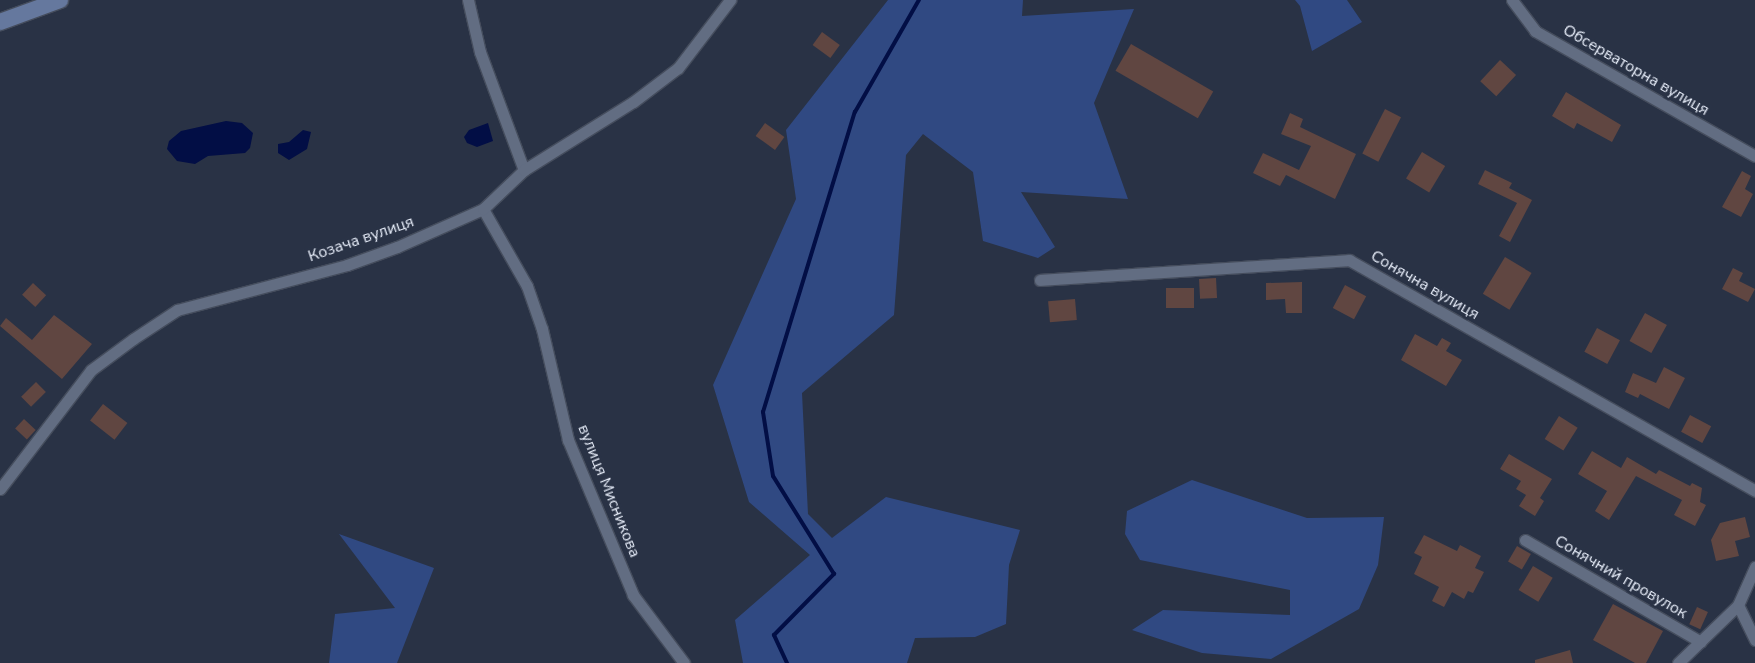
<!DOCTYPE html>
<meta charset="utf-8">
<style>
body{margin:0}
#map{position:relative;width:1755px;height:663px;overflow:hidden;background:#293245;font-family:"Nunito Sans",sans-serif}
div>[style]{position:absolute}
.green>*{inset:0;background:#304982}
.water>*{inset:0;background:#020e45}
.stream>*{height:4px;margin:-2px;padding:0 2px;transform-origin:2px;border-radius:2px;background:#020e45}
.building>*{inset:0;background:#604641;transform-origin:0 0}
.roads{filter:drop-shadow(1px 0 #454d5d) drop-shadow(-1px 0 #454d5d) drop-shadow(0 1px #454d5d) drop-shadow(0 -1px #454d5d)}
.street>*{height:11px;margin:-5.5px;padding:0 5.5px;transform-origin:5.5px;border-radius:5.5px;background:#626d82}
.secondary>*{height:16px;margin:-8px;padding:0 8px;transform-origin:8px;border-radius:8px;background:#65789e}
span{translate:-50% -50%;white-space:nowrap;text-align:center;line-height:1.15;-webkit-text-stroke:5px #293245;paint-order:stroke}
.street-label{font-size:16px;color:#e8eefa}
</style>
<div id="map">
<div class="green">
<div style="clip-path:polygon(888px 0,1023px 0,1022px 16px,1134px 9px,1094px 103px,1128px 199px,1021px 192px,1055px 247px,1038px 258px,983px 241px,973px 172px,923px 134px,906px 155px,894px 315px,802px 393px,808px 514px,832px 538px,886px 497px,1020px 530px,1009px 565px,1006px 624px,975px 637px,915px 638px,907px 663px,743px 663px,735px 620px,810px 555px,749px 502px,713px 385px,796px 199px,786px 130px)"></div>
<div style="clip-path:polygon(1295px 0,1347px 0,1362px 22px,1312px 51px,1300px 6px)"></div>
<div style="clip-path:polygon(1192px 480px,1307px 518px,1384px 517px,1378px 565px,1359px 609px,1271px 659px,1202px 653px,1132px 630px,1163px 610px,1290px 615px,1290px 590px,1140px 560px,1125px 534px,1127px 511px)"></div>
<div style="clip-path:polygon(339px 534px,434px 568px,397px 663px,329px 663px,335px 614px,395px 608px)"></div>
</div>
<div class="water">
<div style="clip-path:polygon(226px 121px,242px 123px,253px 133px,250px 148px,245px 153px,208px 156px,195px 164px,177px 161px,167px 149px,169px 141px,181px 131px)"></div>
<div style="clip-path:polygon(488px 123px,493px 141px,477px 147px,467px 143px,464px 137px,469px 130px)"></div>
<div style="clip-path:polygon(303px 130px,311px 132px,307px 149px,289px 160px,278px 153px,278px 144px,289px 142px)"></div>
</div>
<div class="stream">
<div style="left:787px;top:663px;width:31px;rotate:-115deg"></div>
<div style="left:774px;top:635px;width:86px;rotate:-45.5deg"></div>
<div style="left:834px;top:574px;width:115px;rotate:-121.9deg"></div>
<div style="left:773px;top:476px;width:65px;rotate:-98.9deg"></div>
<div style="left:763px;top:412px;width:314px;rotate:-73deg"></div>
<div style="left:855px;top:112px;width:129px;rotate:-60.3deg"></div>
</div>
<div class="building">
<div style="left:822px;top:32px;width:22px;height:16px;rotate:36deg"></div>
<div style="left:1131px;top:44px;width:95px;height:31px;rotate:30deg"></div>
<div style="left:1500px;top:60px;width:22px;height:29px;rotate:43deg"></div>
<div style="clip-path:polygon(1566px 92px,1621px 125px,1612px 142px,1577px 123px,1574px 129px,1552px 116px)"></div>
<div style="left:1385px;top:109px;width:18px;height:50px;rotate:27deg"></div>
<div style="clip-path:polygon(1290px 113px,1303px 119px,1300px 127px,1356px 154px,1335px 199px,1286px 175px,1280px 186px,1253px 173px,1263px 153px,1299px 170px,1311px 146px,1281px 134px)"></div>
<div style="left:765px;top:123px;width:24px;height:16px;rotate:36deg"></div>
<div style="left:1422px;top:152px;width:27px;height:31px;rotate:31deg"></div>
<div style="clip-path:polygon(1485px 170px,1512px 183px,1509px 188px,1532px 200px,1510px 242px,1499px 236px,1517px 203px,1478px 184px)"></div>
<div style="clip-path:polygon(1742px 171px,1751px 176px,1745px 189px,1753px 194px,1741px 217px,1722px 207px)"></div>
<div style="left:1505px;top:257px;width:31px;height:43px;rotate:31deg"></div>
<div style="clip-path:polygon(1733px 268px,1743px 273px,1739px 281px,1755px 289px,1748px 302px,1722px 289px)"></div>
<div style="left:1216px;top:278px;width:20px;height:17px;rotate:87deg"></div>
<div style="clip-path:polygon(1302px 282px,1302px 313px,1286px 313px,1285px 299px,1266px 300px,1266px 283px)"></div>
<div style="left:33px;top:283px;width:18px;height:16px;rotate:43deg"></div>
<div style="left:1345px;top:285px;width:24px;height:26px;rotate:28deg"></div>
<div style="left:1194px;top:288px;width:20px;height:28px;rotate:90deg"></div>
<div style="left:1075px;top:299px;width:21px;height:27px;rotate:85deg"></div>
<div style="left:1645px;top:313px;width:25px;height:32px;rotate:29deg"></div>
<div style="clip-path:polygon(54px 315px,92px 344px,62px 379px,0 326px,6px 318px,32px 340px)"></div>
<div style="left:1597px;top:328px;width:26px;height:27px;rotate:28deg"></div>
<div style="clip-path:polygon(1415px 334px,1437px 346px,1442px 338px,1451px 343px,1446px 351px,1462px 360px,1446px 386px,1401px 360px)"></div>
<div style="clip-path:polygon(1664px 367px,1685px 378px,1669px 409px,1640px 394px,1638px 398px,1625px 392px,1633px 373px,1656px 383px)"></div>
<div style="left:36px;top:382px;width:14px;height:21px;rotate:45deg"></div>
<div style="left:103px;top:404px;width:31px;height:21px;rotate:38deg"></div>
<div style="left:1690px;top:415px;width:24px;height:19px;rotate:28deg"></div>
<div style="left:1559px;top:416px;width:22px;height:27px;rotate:32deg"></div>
<div style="left:24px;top:419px;width:16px;height:13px;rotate:43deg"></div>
<div style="clip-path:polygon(1592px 451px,1621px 468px,1627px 457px,1656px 474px,1659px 470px,1690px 486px,1692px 483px,1702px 488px,1700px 502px,1706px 505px,1695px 526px,1674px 515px,1682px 500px,1636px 476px,1609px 520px,1595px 511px,1607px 491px,1578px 474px)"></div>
<div style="clip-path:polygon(1509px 454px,1552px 479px,1540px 498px,1544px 501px,1535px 516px,1519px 506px,1526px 495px,1516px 489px,1521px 481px,1500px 469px)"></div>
<div style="clip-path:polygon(1745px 517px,1750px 537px,1735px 541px,1739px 556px,1716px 561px,1711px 540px,1720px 523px)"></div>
<div style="clip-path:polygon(1424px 535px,1457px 551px,1460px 545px,1481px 556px,1475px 568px,1484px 572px,1473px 593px,1468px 591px,1464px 599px,1452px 592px,1444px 607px,1432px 601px,1439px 587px,1414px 574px,1422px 557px,1414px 553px)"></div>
<div style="left:1517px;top:546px;width:16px;height:18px;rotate:30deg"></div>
<div style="left:1533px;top:566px;width:23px;height:28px;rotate:31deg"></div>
<div style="clip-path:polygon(1613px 604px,1663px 631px,1646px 663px,1635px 663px,1593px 640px)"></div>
<div style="left:1697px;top:607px;width:12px;height:19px;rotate:24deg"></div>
<div style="clip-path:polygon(1570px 650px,1573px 663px,1535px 663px,1535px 660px)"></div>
</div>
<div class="roads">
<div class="street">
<div style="left:468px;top:0;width:53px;rotate:77deg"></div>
<div style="left:480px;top:52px;width:126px;rotate:69.6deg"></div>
<div style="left:1512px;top:0;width:39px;rotate:53deg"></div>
<div style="left:1535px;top:31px;width:253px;rotate:29.6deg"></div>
<div style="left:483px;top:209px;width:89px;rotate:60.3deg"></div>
<div style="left:527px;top:286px;width:46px;rotate:70.8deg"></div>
<div style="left:542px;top:329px;width:114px;rotate:76.8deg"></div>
<div style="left:568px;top:440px;width:168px;rotate:67.2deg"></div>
<div style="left:633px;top:595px;width:85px;rotate:53.1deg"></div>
<div style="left:1040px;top:280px;width:310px;rotate:-3.7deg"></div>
<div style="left:1349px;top:260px;width:467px;rotate:29.6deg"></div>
<div style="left:0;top:489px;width:150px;rotate:-52.6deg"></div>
<div style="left:91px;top:370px;width:52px;rotate:-36.4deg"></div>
<div style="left:133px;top:339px;width:53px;rotate:-33.4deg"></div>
<div style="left:177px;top:310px;width:176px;rotate:-14.8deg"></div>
<div style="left:347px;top:265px;width:53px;rotate:-19.8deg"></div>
<div style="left:397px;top:247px;width:94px;rotate:-23.8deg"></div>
<div style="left:483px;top:209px;width:57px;rotate:-43.6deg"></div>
<div style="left:524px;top:170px;width:128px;rotate:-32deg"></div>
<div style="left:633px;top:102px;width:56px;rotate:-37.1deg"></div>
<div style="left:678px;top:68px;width:86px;rotate:-52.6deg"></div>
<div style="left:1525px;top:540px;width:203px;rotate:30.1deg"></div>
<div style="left:1738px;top:605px;width:39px;rotate:64deg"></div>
<div style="left:1678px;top:663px;width:83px;rotate:-44deg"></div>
<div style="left:1738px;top:605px;width:42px;rotate:-65.9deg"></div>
</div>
<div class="secondary">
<div style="left:0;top:22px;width:64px;rotate:-20.1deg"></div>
</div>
</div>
<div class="street-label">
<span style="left:1636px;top:70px;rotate:30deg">Обсерваторна вулиця</span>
<span style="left:361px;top:239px;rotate:-19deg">Козача вулиця</span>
<span style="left:1425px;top:285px;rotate:30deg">Сонячна вулиця</span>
<span style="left:609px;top:491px;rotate:68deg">вулиця Мисникова</span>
<span style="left:1621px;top:577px;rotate:30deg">Сонячний провулок</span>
</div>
</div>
